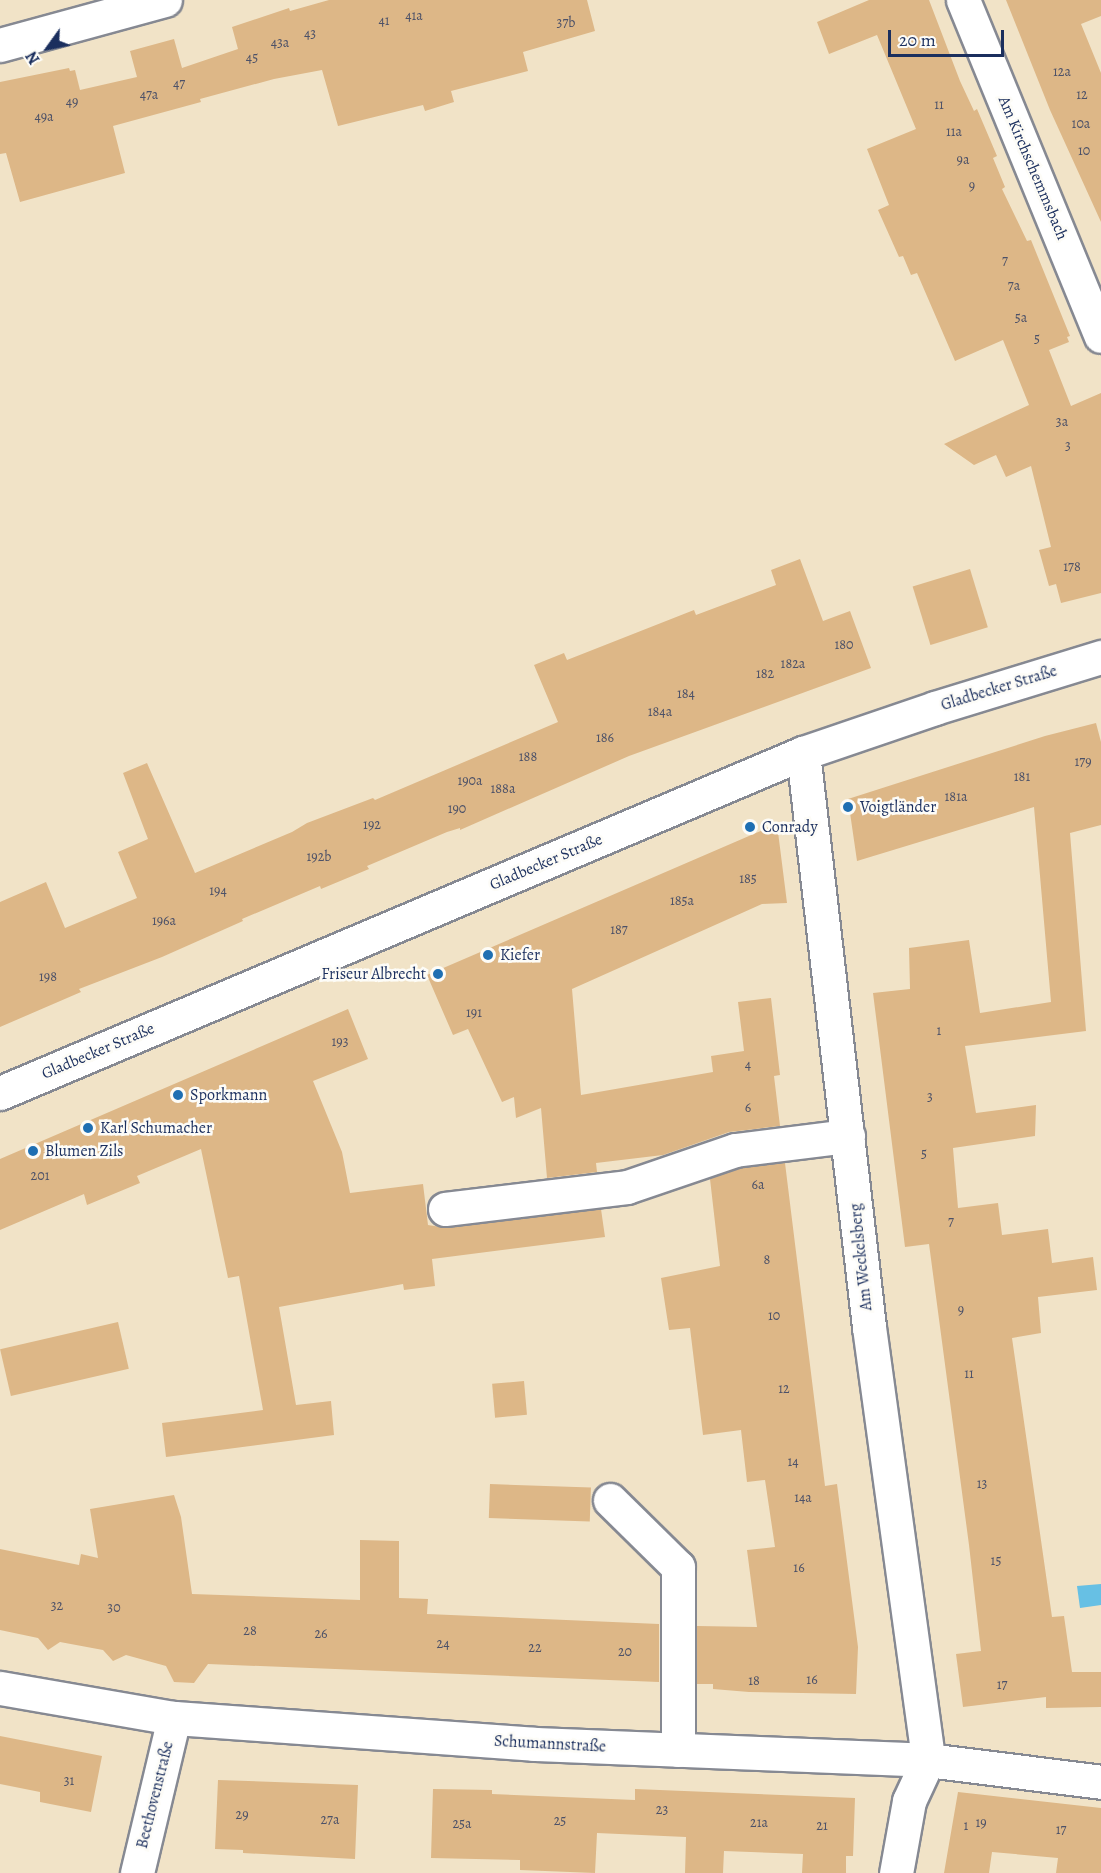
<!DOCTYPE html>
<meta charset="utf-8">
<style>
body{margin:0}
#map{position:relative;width:1101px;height:1873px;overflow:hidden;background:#f1e3c7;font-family:Alegreya,serif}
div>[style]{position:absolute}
.water>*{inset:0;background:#67c0e4}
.building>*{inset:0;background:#ddb787;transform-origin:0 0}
.roads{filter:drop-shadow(2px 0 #868992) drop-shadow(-2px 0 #868992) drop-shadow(0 2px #868992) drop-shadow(0 -2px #868992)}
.minor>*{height:33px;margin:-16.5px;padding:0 16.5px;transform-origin:16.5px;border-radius:16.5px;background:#fff}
.major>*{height:33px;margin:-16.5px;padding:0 16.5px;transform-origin:16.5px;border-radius:16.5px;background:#fff}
.dots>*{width:16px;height:16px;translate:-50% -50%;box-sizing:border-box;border:3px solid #fdfcf7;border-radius:50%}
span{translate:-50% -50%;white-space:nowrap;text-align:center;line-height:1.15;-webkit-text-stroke:5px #fdfcf7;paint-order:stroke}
.number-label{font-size:14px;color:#4c5168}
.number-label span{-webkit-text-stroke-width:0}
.street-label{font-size:16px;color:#1b2f5e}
.poi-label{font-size:16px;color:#1b2f5e}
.left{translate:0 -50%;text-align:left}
.right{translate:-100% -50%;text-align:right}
.north{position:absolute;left:18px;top:18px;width:60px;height:60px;-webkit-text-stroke:4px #fdfcf7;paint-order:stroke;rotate:237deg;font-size:16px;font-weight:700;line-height:24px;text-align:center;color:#1b2f5e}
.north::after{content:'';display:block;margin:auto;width:21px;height:27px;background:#1b2f5e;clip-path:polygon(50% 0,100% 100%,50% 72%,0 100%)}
.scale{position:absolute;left:888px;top:30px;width:116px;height:27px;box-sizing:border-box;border:3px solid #1b2f5e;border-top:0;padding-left:8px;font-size:18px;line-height:21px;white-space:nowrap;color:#1b2f5e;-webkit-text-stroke:4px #fdfcf7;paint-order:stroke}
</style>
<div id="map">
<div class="water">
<div style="clip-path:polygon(1101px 1584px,1101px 1605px,1080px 1608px,1077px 1586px)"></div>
</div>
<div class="building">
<div style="clip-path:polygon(329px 0,587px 0,595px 31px,523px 52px,528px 71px,451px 91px,454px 102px,425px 111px,423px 105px,338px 126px,322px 70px,274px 79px,200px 99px,201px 102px,113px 126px,125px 173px,20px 202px,6px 153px,0 154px,0 82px,69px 68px,70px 71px,75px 70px,80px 90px,137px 77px,130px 51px,174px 39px,182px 68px,238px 49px,232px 27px,289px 8px,290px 11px)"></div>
<div style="clip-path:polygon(869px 0,929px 0,960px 81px,974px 111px,977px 109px,997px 156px,993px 158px,1005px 187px,1002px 189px,1027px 241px,1031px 240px,1070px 336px,1067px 337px,1069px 342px,1049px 350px,1071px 406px,1101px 393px,1101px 593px,1061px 603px,1056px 584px,1049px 586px,1039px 550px,1051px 547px,1031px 466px,1006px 477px,996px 455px,974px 465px,944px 444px,1029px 405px,1003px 340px,955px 361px,917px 273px,911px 275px,903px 256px,899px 257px,878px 210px,889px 205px,867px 149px,916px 129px,877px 35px,829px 54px,817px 22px)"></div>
<div style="clip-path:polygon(1006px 0,1101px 0,1101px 16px,1081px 24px,1101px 73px,1101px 222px,1050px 110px)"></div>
<div style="clip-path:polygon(800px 559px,823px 621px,850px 611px,871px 668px,629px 756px,460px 830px,460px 828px,447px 832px,367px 866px,369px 869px,321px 889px,320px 886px,242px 919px,243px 921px,162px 957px,79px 989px,81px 992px,0 1027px,0 902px,46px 882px,65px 928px,137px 898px,118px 852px,148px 839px,123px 773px,147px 763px,195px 873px,292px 832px,307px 823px,373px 798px,375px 800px,558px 722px,534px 665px,564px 653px,567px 660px,694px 610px,696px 615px,776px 585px,771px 570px)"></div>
<div style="left:970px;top:569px;width:61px;height:60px;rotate:73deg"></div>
<div style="clip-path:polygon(1096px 723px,1101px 742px,1101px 825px,1070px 833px,1086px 1031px,965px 1046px,976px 1113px,1036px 1105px,1035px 1136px,953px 1148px,958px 1208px,998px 1203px,1002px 1235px,1048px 1229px,1052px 1263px,1093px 1257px,1097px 1290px,1038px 1297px,1041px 1333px,1012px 1338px,1052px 1617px,1064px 1616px,1072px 1672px,1101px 1672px,1101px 1707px,1046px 1708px,1046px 1697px,963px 1707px,956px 1654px,981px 1651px,969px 1545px,929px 1244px,905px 1247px,873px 993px,910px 989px,909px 948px,969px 940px,980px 1013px,1051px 1002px,1034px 807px,857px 861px,848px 799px,1045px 736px)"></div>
<div style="clip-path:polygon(777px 824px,787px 903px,762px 904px,572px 989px,581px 1095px,713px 1072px,711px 1056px,744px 1051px,738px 1002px,771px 998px,780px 1075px,774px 1076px,780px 1126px,729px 1132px,663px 1155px,596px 1163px,597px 1172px,547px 1178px,541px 1108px,516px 1118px,514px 1097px,502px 1102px,468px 1029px,453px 1035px,427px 975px)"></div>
<div style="clip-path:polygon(348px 1009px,368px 1059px,313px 1081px,342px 1152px,350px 1193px,423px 1184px,428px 1225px,447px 1228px,601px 1209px,605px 1237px,432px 1259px,435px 1286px,404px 1290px,403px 1284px,279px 1307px,296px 1405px,331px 1401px,334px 1435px,166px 1457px,162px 1423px,263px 1410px,239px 1276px,228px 1278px,201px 1149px,137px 1176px,140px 1183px,87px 1205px,84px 1194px,0 1230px,0 1159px)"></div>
<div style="clip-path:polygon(785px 1163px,825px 1486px,837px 1484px,858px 1647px,856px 1694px,749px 1692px,713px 1689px,713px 1684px,697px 1684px,697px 1626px,757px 1627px,747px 1550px,775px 1547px,765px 1480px,747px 1482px,741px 1430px,703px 1435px,690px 1328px,669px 1330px,661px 1278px,720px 1266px,710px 1179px,739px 1168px)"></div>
<div style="left:118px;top:1322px;width:48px;height:121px;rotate:77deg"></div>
<div style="left:524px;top:1381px;width:34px;height:32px;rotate:85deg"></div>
<div style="left:490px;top:1484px;width:101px;height:34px;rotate:2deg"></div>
<div style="clip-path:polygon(174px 1495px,181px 1517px,192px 1594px,360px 1600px,360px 1540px,399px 1541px,399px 1598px,428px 1599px,427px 1614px,659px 1624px,659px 1682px,208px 1664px,194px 1683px,174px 1682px,166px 1666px,126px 1655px,113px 1661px,103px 1650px,60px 1642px,48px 1650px,38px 1638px,0 1630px,0 1549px,79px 1565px,81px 1554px,98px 1558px,90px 1509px)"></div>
<div style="clip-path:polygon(0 1736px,102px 1756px,91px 1812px,40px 1802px,40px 1792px,0 1784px)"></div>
<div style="clip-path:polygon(218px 1780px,358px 1785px,355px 1859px,243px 1853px,243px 1850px,215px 1849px)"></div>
<div style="clip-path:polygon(433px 1789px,492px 1790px,492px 1794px,635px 1800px,635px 1789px,855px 1798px,853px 1856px,846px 1856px,846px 1873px,802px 1873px,803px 1854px,724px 1851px,723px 1873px,685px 1873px,686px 1837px,597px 1833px,595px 1873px,520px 1870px,520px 1860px,431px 1858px)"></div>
<div style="clip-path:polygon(958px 1792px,1101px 1808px,1101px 1873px,1056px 1873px,1058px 1858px,992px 1852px,989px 1873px,944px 1873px)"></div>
</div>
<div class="roads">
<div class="minor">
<div style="left:963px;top:0;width:363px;rotate:67.7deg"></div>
<div style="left:0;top:45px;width:171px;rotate:-15.3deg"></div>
<div style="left:803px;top:753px;width:578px;rotate:83.44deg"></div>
<div style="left:869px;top:1327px;width:437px;rotate:82.2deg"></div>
<div style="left:928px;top:1760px;width:45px;rotate:114.9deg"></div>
<div style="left:909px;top:1801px;width:73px;rotate:100.2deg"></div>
<div style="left:445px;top:1209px;width:183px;rotate:-6.9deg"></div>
<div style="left:627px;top:1187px;width:114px;rotate:-18.9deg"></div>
<div style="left:735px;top:1150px;width:114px;rotate:-7.1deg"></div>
<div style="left:610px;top:1500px;width:95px;rotate:44.6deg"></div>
<div style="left:678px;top:1567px;width:183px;rotate:90deg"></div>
<div style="left:0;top:1688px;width:177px;rotate:9.8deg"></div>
<div style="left:174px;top:1718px;width:361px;rotate:4.1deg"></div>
<div style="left:534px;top:1744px;width:394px;rotate:2.3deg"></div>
<div style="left:928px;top:1760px;width:174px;rotate:7.2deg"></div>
<div style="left:137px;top:1873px;width:159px;rotate:-76.6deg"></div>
</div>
<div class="major">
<div style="left:0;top:1093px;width:872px;rotate:-22.95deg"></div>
<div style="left:803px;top:753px;width:139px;rotate:-18.8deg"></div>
<div style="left:935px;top:708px;width:174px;rotate:-17.1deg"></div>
</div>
</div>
<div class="dots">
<div style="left:848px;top:807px;background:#1f6fb2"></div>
<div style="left:750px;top:827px;background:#1f6fb2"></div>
<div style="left:488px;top:955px;background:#1f6fb2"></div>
<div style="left:438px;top:974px;background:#1f6fb2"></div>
<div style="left:178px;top:1095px;background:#1f6fb2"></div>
<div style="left:88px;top:1128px;background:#1f6fb2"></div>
<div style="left:33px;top:1151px;background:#1f6fb2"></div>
</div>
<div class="number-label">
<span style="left:414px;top:16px">41a</span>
<span style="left:384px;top:21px">41</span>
<span style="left:566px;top:23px">37b</span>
<span style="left:310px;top:34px">43</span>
<span style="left:280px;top:43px">43a</span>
<span style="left:252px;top:58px">45</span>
<span style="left:1062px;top:72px">12a</span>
<span style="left:179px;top:84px">47</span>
<span style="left:149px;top:95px">47a</span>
<span style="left:1082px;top:95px">12</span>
<span style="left:72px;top:102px">49</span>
<span style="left:939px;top:105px">11</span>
<span style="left:44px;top:117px">49a</span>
<span style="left:1081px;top:124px">10a</span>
<span style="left:954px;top:132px">11a</span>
<span style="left:1084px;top:151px">10</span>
<span style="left:963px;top:160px">9a</span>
<span style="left:972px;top:186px">9</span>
<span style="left:1005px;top:261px">7</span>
<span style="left:1014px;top:286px">7a</span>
<span style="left:1021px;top:318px">5a</span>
<span style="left:1037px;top:339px">5</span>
<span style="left:1062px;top:422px">3a</span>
<span style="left:1068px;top:446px">3</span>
<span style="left:1072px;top:567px">178</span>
<span style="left:844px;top:645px">180</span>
<span style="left:793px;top:664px">182a</span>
<span style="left:765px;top:674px">182</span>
<span style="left:686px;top:694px">184</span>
<span style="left:660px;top:712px">184a</span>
<span style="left:605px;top:738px">186</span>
<span style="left:528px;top:757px">188</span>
<span style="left:1083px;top:762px">179</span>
<span style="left:1022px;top:777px">181</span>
<span style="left:470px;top:781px">190a</span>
<span style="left:503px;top:789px">188a</span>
<span style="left:956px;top:797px">181a</span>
<span style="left:457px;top:809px">190</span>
<span style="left:372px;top:825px">192</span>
<span style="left:319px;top:857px">192b</span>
<span style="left:748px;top:879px">185</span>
<span style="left:218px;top:891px">194</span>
<span style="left:682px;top:901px">185a</span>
<span style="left:164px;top:921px">196a</span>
<span style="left:619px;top:930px">187</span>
<span style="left:48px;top:977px">198</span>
<span style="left:474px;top:1013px">191</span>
<span style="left:939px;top:1031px">1</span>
<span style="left:340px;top:1042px">193</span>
<span style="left:748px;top:1065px">4</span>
<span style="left:930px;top:1097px">3</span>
<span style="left:748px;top:1108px">6</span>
<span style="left:924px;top:1154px">5</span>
<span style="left:40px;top:1176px">201</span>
<span style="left:758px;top:1185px">6a</span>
<span style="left:951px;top:1222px">7</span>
<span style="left:767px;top:1260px">8</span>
<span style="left:961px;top:1310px">9</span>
<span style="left:774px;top:1316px">10</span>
<span style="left:969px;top:1374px">11</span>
<span style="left:784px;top:1389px">12</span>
<span style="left:793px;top:1462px">14</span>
<span style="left:982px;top:1484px">13</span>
<span style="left:803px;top:1498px">14a</span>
<span style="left:996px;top:1561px">15</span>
<span style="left:799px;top:1568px">16</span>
<span style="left:57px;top:1606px">32</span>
<span style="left:114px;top:1608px">30</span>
<span style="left:250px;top:1631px">28</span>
<span style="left:321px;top:1634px">26</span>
<span style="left:443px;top:1644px">24</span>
<span style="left:535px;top:1648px">22</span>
<span style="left:625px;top:1652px">20</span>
<span style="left:812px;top:1680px">16</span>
<span style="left:754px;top:1681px">18</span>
<span style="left:1002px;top:1685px">17</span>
<span style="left:69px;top:1781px">31</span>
<span style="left:662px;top:1810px">23</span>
<span style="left:242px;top:1815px">29</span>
<span style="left:330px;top:1820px">27a</span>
<span style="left:560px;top:1821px">25</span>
<span style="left:759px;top:1823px">21a</span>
<span style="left:981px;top:1823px">19</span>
<span style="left:462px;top:1824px">25a</span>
<span style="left:822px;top:1826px">21</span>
<span style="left:966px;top:1826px">1</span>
<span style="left:1061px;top:1830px">17</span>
</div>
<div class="street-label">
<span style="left:1033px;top:168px;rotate:67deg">Am Kirchschemmsbach</span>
<span style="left:999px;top:688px;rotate:-17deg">Gladbecker Straße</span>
<span style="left:546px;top:862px;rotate:-23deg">Gladbecker Straße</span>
<span style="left:98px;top:1051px;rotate:-23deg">Gladbecker Straße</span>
<span style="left:861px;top:1257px;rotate:-96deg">Am Weckelsberg</span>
<span style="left:550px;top:1744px;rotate:3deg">Schumannstraße</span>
<span style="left:155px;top:1795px;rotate:-76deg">Beethovenstraße</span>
</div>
<div class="poi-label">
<span class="left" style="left:860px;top:807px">Voigtländer</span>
<span class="left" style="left:762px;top:827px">Conrady</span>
<span class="left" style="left:500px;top:955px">Kiefer</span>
<span class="right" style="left:426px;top:974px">Friseur Albrecht</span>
<span class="left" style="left:190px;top:1095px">Sporkmann</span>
<span class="left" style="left:100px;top:1128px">Karl Schumacher</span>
<span class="left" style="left:45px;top:1151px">Blumen Zils</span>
</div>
<div class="north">N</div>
<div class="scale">20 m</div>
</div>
